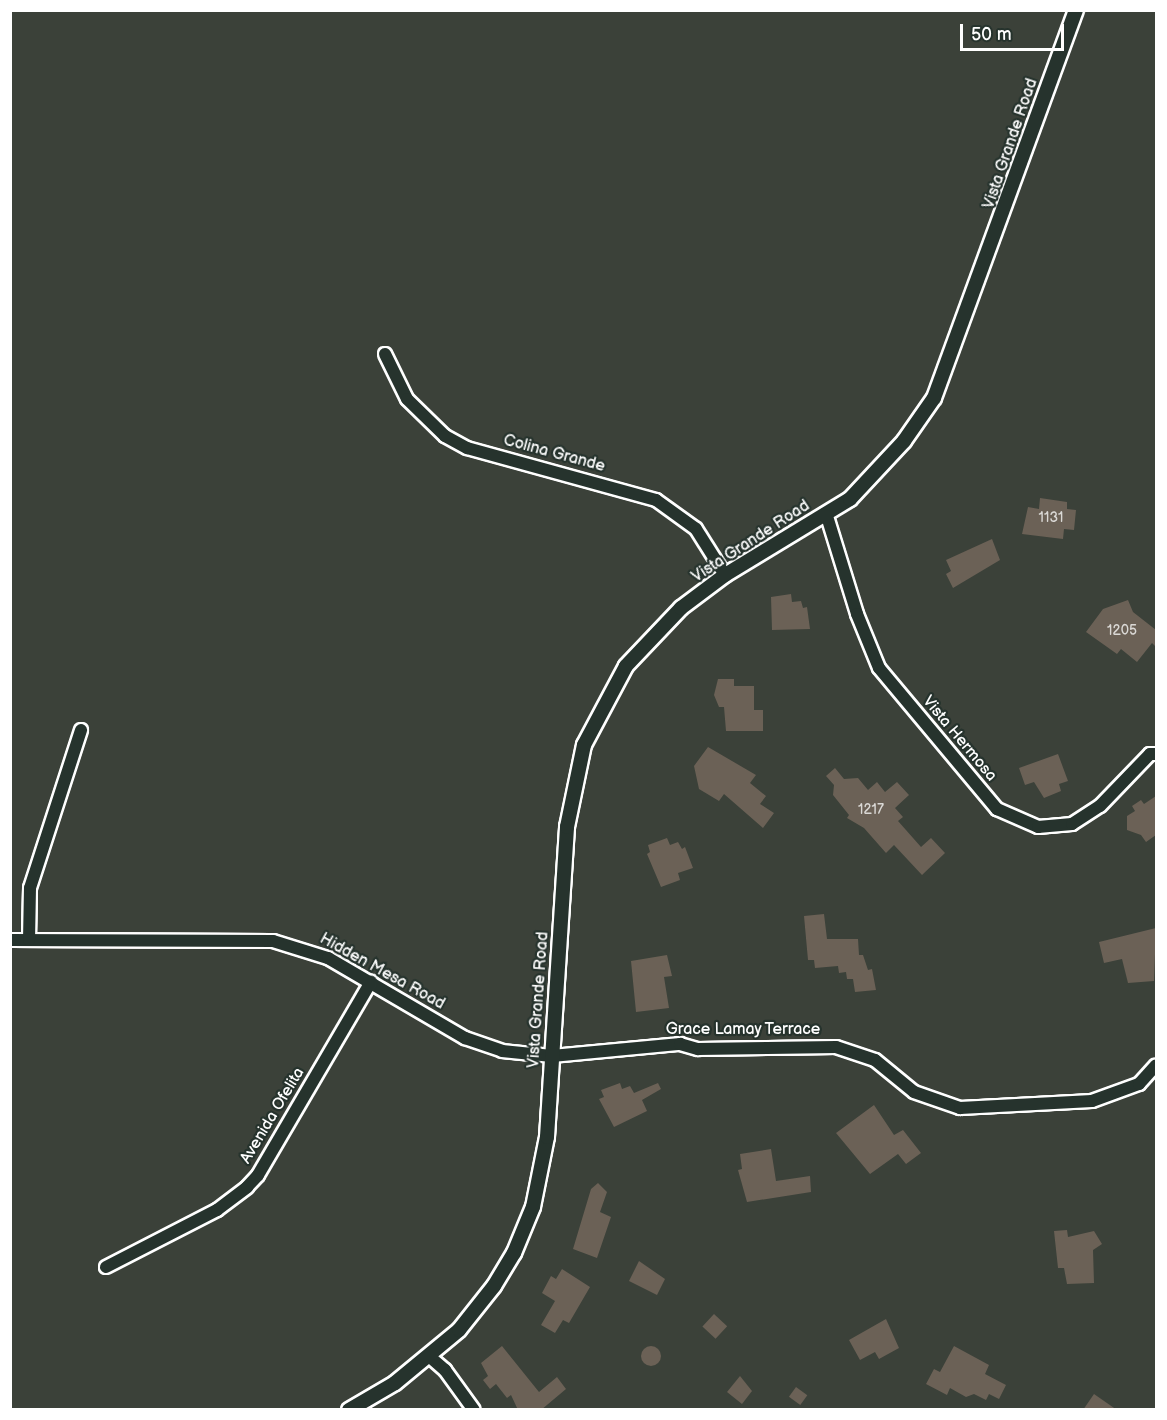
<!DOCTYPE html>
<style>
body{margin:0}
#map{position:relative;width:1167px;height:1420px;overflow:hidden;background:#3b4139;font-family:"Balsamiq Sans",sans-serif}
div>[style]{position:absolute}
.building>*{inset:0;background:#6b6156;transform-origin:0 0}
.round{border-radius:50%}
.roads{filter:drop-shadow(2px 0 #fff) drop-shadow(-2px 0 #fff) drop-shadow(0 2px #fff) drop-shadow(0 -2px #fff)}
.minor>*{height:12px;margin:-6px;padding:0 6px;transform-origin:6px;border-radius:6px;background:#26332d}
.tertiary>*{height:14px;margin:-7px;padding:0 7px;transform-origin:7px;border-radius:7px;background:#26332d}
span{translate:-50% -50%;white-space:nowrap;text-align:center;line-height:1.15;-webkit-text-stroke:4.5px #26332d;paint-order:stroke}
.number-label{font-size:14px;color:#dad8d5}
.number-label span{-webkit-text-stroke-width:0}
.street-label{font-size:16px;color:#fff}
.frame{position:absolute;inset:0;border:12px solid #fff;pointer-events:none}
.scale{position:absolute;left:960px;top:24px;width:104px;height:27px;box-sizing:border-box;border:3px solid #fff;border-top:0;padding-left:8px;font-size:18px;line-height:21px;white-space:nowrap;color:#fff;-webkit-text-stroke:4px #26332d;paint-order:stroke}
</style>
<div id="map">
<div class="building">
<div style="clip-path:polygon(1040px 498px,1067px 502px,1067px 509px,1076px 510px,1074px 530px,1064px 529px,1063px 539px,1022px 534px,1028px 507px,1039px 509px)"></div>
<div style="clip-path:polygon(992px 539px,1000px 560px,953px 588px,946px 574px,951px 571px,946px 560px)"></div>
<div style="clip-path:polygon(791px 594px,792px 602px,801px 601px,803px 608px,807px 607px,810px 629px,772px 630px,771px 597px)"></div>
<div style="clip-path:polygon(1128px 600px,1133px 612px,1156px 630px,1156px 647px,1152px 643px,1137px 662px,1121px 649px,1117px 654px,1086px 632px,1103px 609px)"></div>
<div style="clip-path:polygon(718px 679px,734px 679px,734px 686px,754px 686px,754px 710px,763px 710px,763px 731px,726px 731px,724px 707px,719px 707px,714px 695px)"></div>
<div style="clip-path:polygon(708px 747px,756px 775px,750px 783px,766px 796px,760px 804px,774px 813px,763px 828px,724px 794px,719px 801px,699px 789px,694px 766px)"></div>
<div style="clip-path:polygon(1058px 754px,1068px 781px,1059px 784px,1061px 791px,1044px 798px,1034px 782px,1025px 785px,1019px 768px)"></div>
<div style="clip-path:polygon(835px 768px,844px 779px,858px 778px,868px 790px,877px 782px,885px 792px,897px 782px,909px 795px,895px 808px,903px 817px,898px 821px,921px 847px,931px 838px,945px 853px,922px 875px,894px 845px,886px 853px,864px 828px,847px 818px,849px 815px,833px 795px,834px 785px,826px 776px)"></div>
<div style="clip-path:polygon(1156px 796px,1156px 835px,1146px 842px,1141px 835px,1127px 830px,1127px 816px,1135px 811px,1132px 806px,1141px 800px,1144px 804px)"></div>
<div style="clip-path:polygon(667px 838px,670px 845px,678px 842px,682px 849px,685px 847px,693px 868px,678px 873px,680px 880px,661px 887px,647px 854px,650px 852px,648px 845px)"></div>
<div style="clip-path:polygon(824px 914px,827px 939px,858px 939px,859px 955px,863px 955px,868px 970px,872px 969px,876px 990px,855px 992px,853px 979px,847px 979px,846px 972px,839px 973px,838px 966px,815px 968px,814px 960px,808px 960px,804px 916px)"></div>
<div style="clip-path:polygon(1156px 928px,1154px 981px,1128px 983px,1122px 959px,1104px 963px,1099px 942px)"></div>
<div style="clip-path:polygon(667px 955px,672px 976px,664px 977px,669px 1008px,636px 1012px,631px 961px)"></div>
<div style="clip-path:polygon(620px 1083px,622px 1089px,630px 1086px,634px 1093px,658px 1083px,661px 1089px,642px 1100px,647px 1111px,614px 1127px,599px 1099px,604px 1097px,601px 1090px)"></div>
<div style="clip-path:polygon(874px 1105px,894px 1135px,903px 1130px,921px 1153px,906px 1164px,898px 1154px,870px 1174px,836px 1133px)"></div>
<div style="clip-path:polygon(771px 1149px,776px 1181px,810px 1176px,811px 1192px,747px 1202px,738px 1170px,742px 1169px,740px 1154px)"></div>
<div style="clip-path:polygon(598px 1183px,607px 1192px,600px 1212px,611px 1217px,597px 1258px,573px 1249px,591px 1189px)"></div>
<div style="clip-path:polygon(1067px 1230px,1068px 1237px,1094px 1231px,1102px 1244px,1093px 1250px,1094px 1283px,1067px 1284px,1064px 1268px,1058px 1268px,1054px 1231px)"></div>
<div style="clip-path:polygon(639px 1261px,665px 1279px,657px 1295px,629px 1281px)"></div>
<div style="clip-path:polygon(562px 1269px,590px 1287px,569px 1323px,563px 1320px,555px 1333px,541px 1325px,555px 1301px,542px 1293px,551px 1276px,556px 1279px)"></div>
<div style="left:714px;top:1314px;width:18px;height:17px;rotate:43deg"></div>
<div style="clip-path:polygon(886px 1319px,899px 1348px,879px 1359px,875px 1352px,860px 1360px,849px 1340px)"></div>
<div style="clip-path:polygon(502px 1346px,539px 1392px,557px 1377px,566px 1389px,541px 1410px,518px 1410px,511px 1395px,507px 1398px,496px 1384px,490px 1389px,483px 1380px,488px 1376px,481px 1363px)"></div>
<div style="clip-path:polygon(954px 1346px,989px 1365px,985px 1374px,1006px 1385px,999px 1399px,989px 1394px,986px 1400px,974px 1394px,966px 1397px,950px 1388px,947px 1395px,926px 1384px,934px 1369px,940px 1372px)"></div>
<div class="round" style="left:641px;top:1346px;width:20px;height:20px"></div>
<div style="clip-path:polygon(740px 1376px,752px 1391px,742px 1404px,727px 1392px)"></div>
<div style="left:796px;top:1387px;width:14px;height:12px;rotate:36deg"></div>
<div style="clip-path:polygon(1094px 1394px,1117px 1410px,1083px 1410px)"></div>
</div>
<div class="roads">
<div class="minor">
<div style="left:385px;top:354px;width:50px;rotate:63.9deg"></div>
<div style="left:407px;top:399px;width:53px;rotate:44.2deg"></div>
<div style="left:445px;top:436px;width:25px;rotate:29deg"></div>
<div style="left:467px;top:448px;width:196px;rotate:15.4deg"></div>
<div style="left:656px;top:500px;width:49px;rotate:35.9deg"></div>
<div style="left:696px;top:529px;width:54px;rotate:57.8deg"></div>
<div style="left:826px;top:513px;width:106px;rotate:72.9deg"></div>
<div style="left:857px;top:614px;width:58px;rotate:67.8deg"></div>
<div style="left:879px;top:668px;width:184px;rotate:50.1deg"></div>
<div style="left:997px;top:809px;width:45px;rotate:23.7deg"></div>
<div style="left:1038px;top:827px;width:34px;rotate:-5deg"></div>
<div style="left:1072px;top:824px;width:33px;rotate:-33deg"></div>
<div style="left:1100px;top:806px;width:72px;rotate:-46.1deg"></div>
<div style="left:1150px;top:754px;width:6px"></div>
<div style="left:10px;top:940px;width:263px;rotate:0.2deg"></div>
<div style="left:273px;top:941px;width:58px;rotate:17.2deg"></div>
<div style="left:328px;top:958px;width:159px;rotate:30.3deg"></div>
<div style="left:465px;top:1038px;width:39px;rotate:19deg"></div>
<div style="left:502px;top:1051px;width:50px;rotate:5.7deg"></div>
<div style="left:552px;top:1056px;width:129px;rotate:-5.4deg"></div>
<div style="left:680px;top:1044px;width:19px;rotate:16deg"></div>
<div style="left:698px;top:1049px;width:138px;rotate:-0.8deg"></div>
<div style="left:836px;top:1047px;width:41px;rotate:18.4deg"></div>
<div style="left:875px;top:1060px;width:50px;rotate:39.4deg"></div>
<div style="left:914px;top:1092px;width:49px;rotate:19.2deg"></div>
<div style="left:960px;top:1108px;width:132px;rotate:-3deg"></div>
<div style="left:1092px;top:1101px;width:50px;rotate:-19.9deg"></div>
<div style="left:1139px;top:1084px;width:25px;rotate:-48deg"></div>
<div style="left:29px;top:940px;width:52px;rotate:-88.9deg"></div>
<div style="left:30px;top:888px;width:166px;rotate:-72.1deg"></div>
<div style="left:106px;top:1267px;width:125px;rotate:-27.2deg"></div>
<div style="left:217px;top:1210px;width:38px;rotate:-37deg"></div>
<div style="left:247px;top:1187px;width:16px;rotate:-47deg"></div>
<div style="left:258px;top:1175px;width:224px;rotate:-59.7deg"></div>
<div style="left:430px;top:1357px;width:20px;rotate:41deg"></div>
<div style="left:445px;top:1370px;width:49px;rotate:54.1deg"></div>
</div>
<div class="tertiary">
<div style="left:349px;top:1410px;width:53px;rotate:-30.4deg"></div>
<div style="left:395px;top:1383px;width:83px;rotate:-39.6deg"></div>
<div style="left:459px;top:1330px;width:56px;rotate:-51.5deg"></div>
<div style="left:494px;top:1286px;width:39px;rotate:-59deg"></div>
<div style="left:514px;top:1253px;width:50px;rotate:-67.6deg"></div>
<div style="left:533px;top:1207px;width:71px;rotate:-78.7deg"></div>
<div style="left:547px;top:1137px;width:311px;rotate:-86.3deg"></div>
<div style="left:567px;top:827px;width:84px;rotate:-78.3deg"></div>
<div style="left:584px;top:745px;width:89px;rotate:-62deg"></div>
<div style="left:626px;top:666px;width:80px;rotate:-46.5deg"></div>
<div style="left:681px;top:608px;width:55px;rotate:-36.9deg"></div>
<div style="left:725px;top:575px;width:146px;rotate:-31.3deg"></div>
<div style="left:850px;top:499px;width:79px;rotate:-47deg"></div>
<div style="left:904px;top:441px;width:52px;rotate:-55.1deg"></div>
<div style="left:934px;top:398px;width:413px;rotate:-69.9deg"></div>
</div>
</div>
<div class="number-label">
<span style="left:1051px;top:518px">1131</span>
<span style="left:1122px;top:631px">1205</span>
<span style="left:871px;top:810px">1217</span>
</div>
<div class="street-label">
<span style="left:1011px;top:144px;rotate:-71deg">Vista Grande Road</span>
<span style="left:554px;top:454px;rotate:15deg">Colina Grande</span>
<span style="left:751px;top:542px;rotate:-33deg">Vista Grande Road</span>
<span style="left:959px;top:739px;rotate:50deg">Vista Hermosa</span>
<span style="left:382px;top:972px;rotate:29deg">Hidden Mesa Road</span>
<span style="left:539px;top:1000px;rotate:-86deg">Vista Grande Road</span>
<span style="left:743px;top:1030px">Grace Lamay Terrace</span>
<span style="left:273px;top:1116px;rotate:-59deg">Avenida Ofelita</span>
</div>
<div class="frame"></div>
<div class="scale">50 m</div>
</div>
